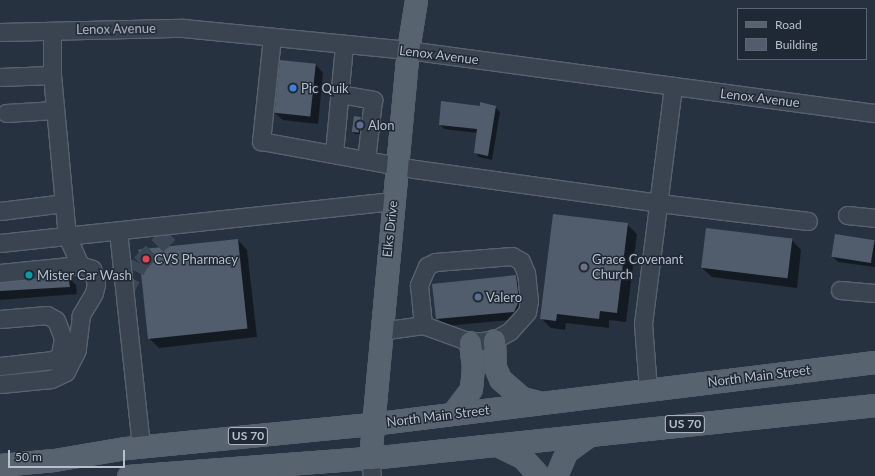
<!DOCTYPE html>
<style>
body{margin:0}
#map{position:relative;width:875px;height:476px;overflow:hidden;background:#263240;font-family:Lato,sans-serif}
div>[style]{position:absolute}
.shadow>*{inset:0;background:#0007}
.building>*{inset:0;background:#515d6d;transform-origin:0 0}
.minor-tunnel>*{height:17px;margin-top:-8.5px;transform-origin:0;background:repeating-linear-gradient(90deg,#3c4755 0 17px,transparent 0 25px)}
.roads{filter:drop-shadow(1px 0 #58626d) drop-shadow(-1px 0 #58626d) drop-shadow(0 1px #58626d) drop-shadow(0 -1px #58626d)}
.minor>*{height:17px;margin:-8.5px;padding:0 8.5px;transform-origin:8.5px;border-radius:8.5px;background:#3a4450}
.major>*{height:21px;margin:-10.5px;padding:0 10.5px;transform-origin:10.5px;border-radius:10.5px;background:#586370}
.dots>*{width:11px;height:11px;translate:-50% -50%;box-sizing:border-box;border:2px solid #1f2935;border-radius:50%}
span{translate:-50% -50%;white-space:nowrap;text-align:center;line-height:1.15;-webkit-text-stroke:3px #1f2935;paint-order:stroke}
.shield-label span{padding:1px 3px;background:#1f2935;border:1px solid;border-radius:3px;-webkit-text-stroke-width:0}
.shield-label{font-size:12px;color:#b7bfca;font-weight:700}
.street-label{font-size:13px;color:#b7bfca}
.poi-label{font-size:13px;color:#b7bfca}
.left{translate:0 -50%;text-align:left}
.legend{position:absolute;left:737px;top:8px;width:130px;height:52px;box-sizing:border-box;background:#1f2935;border:1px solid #5c6571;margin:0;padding:5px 7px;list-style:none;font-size:12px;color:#b7bfca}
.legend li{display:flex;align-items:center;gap:8px;height:20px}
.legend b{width:20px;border:1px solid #5c6571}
.scale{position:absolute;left:8px;top:450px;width:117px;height:18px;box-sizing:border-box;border:2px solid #b7bfca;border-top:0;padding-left:5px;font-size:12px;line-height:14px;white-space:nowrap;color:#b7bfca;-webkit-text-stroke:3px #1f2935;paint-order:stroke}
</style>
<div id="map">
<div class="shadow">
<div style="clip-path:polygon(316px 65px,323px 73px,318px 124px,283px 120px,275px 113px)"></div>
<div style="clip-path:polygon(481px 107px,495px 107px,500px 112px,492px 160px,479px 157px,475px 152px,478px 133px,444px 129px,440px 124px)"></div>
<div style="clip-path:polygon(361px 117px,363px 120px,361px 134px,355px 134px,353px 132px)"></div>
<div style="clip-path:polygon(627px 224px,637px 234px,626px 322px,609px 320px,609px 328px,566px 323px,565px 330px,551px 328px,541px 318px)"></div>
<div style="clip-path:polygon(836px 236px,875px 241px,875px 267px,838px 262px,833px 257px)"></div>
<div style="clip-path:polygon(238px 240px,247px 250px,257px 337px,159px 348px,149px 338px)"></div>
<div style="clip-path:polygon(792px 240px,801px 250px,797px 288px,712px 277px,702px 268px)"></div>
<div style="clip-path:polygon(516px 276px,523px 284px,522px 319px,445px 326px,438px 319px,433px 285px)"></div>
<div style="clip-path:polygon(68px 277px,76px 285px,77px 294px,0 300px,0 284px)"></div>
</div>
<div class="building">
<div style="left:280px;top:60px;width:36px;height:53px;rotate:6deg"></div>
<div style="clip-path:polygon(441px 101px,480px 106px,480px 102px,496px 106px,488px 156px,474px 153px,477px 129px,439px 125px)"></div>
<div style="left:354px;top:116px;width:7px;height:16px;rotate:8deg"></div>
<div style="clip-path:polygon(553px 214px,628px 223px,617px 313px,600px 311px,599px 319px,557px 314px,556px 321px,540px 319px)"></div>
<div style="left:706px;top:228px;width:87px;height:40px;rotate:7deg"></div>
<div style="left:835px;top:234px;width:40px;height:23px;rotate:9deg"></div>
<div style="left:238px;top:239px;width:90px;height:100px;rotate:84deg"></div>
<div style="clip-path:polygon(516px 275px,519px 301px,514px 312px,436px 319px,432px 284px)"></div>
<div style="clip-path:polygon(68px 276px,70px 287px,0 291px,0 283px)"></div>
</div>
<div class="minor-tunnel">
<div style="left:124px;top:293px;width:34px;rotate:-62deg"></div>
<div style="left:140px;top:263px;width:55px;rotate:-45deg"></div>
</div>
<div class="roads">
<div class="minor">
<div style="left:52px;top:31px;width:44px;rotate:90deg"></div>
<div style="left:52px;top:75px;width:162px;rotate:84.7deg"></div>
<div style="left:67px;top:236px;width:32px;rotate:66deg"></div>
<div style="left:0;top:32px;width:183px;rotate:-1.3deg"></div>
<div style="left:183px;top:28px;width:226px;rotate:5.6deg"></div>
<div style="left:408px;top:50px;width:471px;rotate:7.7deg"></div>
<div style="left:272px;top:37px;width:105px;rotate:96deg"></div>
<div style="left:261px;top:141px;width:157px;rotate:10.3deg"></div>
<div style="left:415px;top:169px;width:246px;rotate:7.9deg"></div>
<div style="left:659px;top:203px;width:150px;rotate:6.9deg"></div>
<div style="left:0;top:77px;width:52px;rotate:-2.2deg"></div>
<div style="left:340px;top:94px;width:34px;rotate:10deg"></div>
<div style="left:373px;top:100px;width:60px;rotate:96.7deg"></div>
<div style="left:6px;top:113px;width:49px;rotate:-3.5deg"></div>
<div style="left:334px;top:153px;width:108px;rotate:-84.7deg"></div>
<div style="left:0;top:211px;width:64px;rotate:-7.1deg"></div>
<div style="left:847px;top:215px;width:27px;rotate:6deg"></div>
<div style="left:118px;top:231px;width:217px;rotate:83.9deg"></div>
<div style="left:0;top:243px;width:395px;rotate:-6.1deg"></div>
<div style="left:0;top:273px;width:80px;rotate:-5.7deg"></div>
<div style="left:80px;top:265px;width:13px;rotate:18deg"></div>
<div style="left:92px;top:269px;width:16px;rotate:75deg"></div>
<div style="left:96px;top:284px;width:9px;rotate:103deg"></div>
<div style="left:94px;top:293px;width:26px;rotate:121deg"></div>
<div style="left:81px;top:315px;width:35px;rotate:97deg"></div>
<div style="left:77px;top:350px;width:25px;rotate:117deg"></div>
<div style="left:66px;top:372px;width:17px;rotate:155deg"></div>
<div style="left:51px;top:379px;width:51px;rotate:174.4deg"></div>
<div style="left:840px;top:290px;width:35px;rotate:5deg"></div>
<div style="left:0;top:319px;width:47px;rotate:-4.9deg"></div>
<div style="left:47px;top:315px;width:10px;rotate:29deg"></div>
<div style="left:56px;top:320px;width:19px;rotate:69deg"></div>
<div style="left:63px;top:338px;width:17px;rotate:100deg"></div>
<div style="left:60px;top:355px;width:9px;rotate:144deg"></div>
<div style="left:53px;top:360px;width:53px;rotate:173.5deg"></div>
<div style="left:380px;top:331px;width:43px;rotate:-7.9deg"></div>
<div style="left:423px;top:325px;width:50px;rotate:19.9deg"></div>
<div style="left:470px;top:342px;width:24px;rotate:-5deg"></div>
<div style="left:494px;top:340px;width:18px;rotate:-29deg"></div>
<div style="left:510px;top:331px;width:25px;rotate:-48deg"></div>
<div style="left:527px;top:312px;width:11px;rotate:-80deg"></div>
<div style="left:529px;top:301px;width:28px;rotate:-96deg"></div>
<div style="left:526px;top:273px;width:13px;rotate:-113deg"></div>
<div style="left:521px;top:261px;width:10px;rotate:-151deg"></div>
<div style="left:512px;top:256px;width:77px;rotate:175.5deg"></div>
<div style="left:435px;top:262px;width:9px;rotate:153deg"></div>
<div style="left:427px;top:266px;width:21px;rotate:113deg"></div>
<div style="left:419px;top:285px;width:40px;rotate:84.3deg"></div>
<div style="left:648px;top:390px;width:66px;rotate:-94.3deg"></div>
<div style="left:643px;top:324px;width:240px;rotate:-82.8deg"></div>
<div style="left:370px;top:458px;width:18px;rotate:84deg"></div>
</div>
<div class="major">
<div style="left:494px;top:340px;width:27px;rotate:88deg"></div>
<div style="left:495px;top:367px;width:13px;rotate:67deg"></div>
<div style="left:500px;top:379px;width:29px;rotate:41deg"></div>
<div style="left:522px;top:398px;width:16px;rotate:14deg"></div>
<div style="left:452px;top:414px;width:31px;rotate:-53deg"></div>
<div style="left:471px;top:389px;width:22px;rotate:-85deg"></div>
<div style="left:473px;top:367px;width:25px;rotate:-97deg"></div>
<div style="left:497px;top:445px;width:28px;rotate:26deg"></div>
<div style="left:522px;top:457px;width:25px;rotate:48deg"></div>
<div style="left:370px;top:458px;width:410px;rotate:-84.7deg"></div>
<div style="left:408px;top:50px;width:51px;rotate:-80.9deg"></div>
<div style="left:0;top:465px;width:54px;rotate:-5.3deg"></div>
<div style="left:54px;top:460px;width:73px;rotate:-9.5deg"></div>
<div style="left:126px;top:448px;width:246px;rotate:-5.6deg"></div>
<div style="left:371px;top:424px;width:508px;rotate:-7.01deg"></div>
<div style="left:128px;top:476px;width:243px;rotate:-4.3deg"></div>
<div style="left:370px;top:458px;width:508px;rotate:-5.99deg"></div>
<div style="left:556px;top:476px;width:26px;rotate:-67deg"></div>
<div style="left:566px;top:452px;width:29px;rotate:-36deg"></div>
</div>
</div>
<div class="dots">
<div style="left:293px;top:88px;background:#3f7fe0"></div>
<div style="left:360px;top:125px;background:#5c6f8a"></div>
<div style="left:146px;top:259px;background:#e0444e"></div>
<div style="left:584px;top:267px;background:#6b7280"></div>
<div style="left:29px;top:275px;background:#0f9aa8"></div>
<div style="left:478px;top:297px;background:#5c6f8a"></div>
</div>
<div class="shield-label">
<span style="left:685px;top:424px">US 70</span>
<span style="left:248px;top:436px">US 70</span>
</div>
<div class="street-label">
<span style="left:116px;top:29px;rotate:-1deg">Lenox Avenue</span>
<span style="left:439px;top:55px;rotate:7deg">Lenox Avenue</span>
<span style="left:760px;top:98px;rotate:7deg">Lenox Avenue</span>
<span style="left:390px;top:229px;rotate:-84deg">Elks Drive</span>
<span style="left:759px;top:376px;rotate:-7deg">North Main Street</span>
<span style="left:438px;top:416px;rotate:-7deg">North Main Street</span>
</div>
<div class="poi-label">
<span class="left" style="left:301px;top:88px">Pic Quik</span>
<span class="left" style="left:368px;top:125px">Alon</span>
<span class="left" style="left:154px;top:259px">CVS Pharmacy</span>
<span class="left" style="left:592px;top:267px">Grace Covenant<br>Church</span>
<span class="left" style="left:37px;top:275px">Mister Car Wash</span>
<span class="left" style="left:486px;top:297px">Valero</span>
</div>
<ul class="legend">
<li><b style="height:5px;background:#586370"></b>Road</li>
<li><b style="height:11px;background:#515d6d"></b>Building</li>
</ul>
<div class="scale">50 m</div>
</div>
